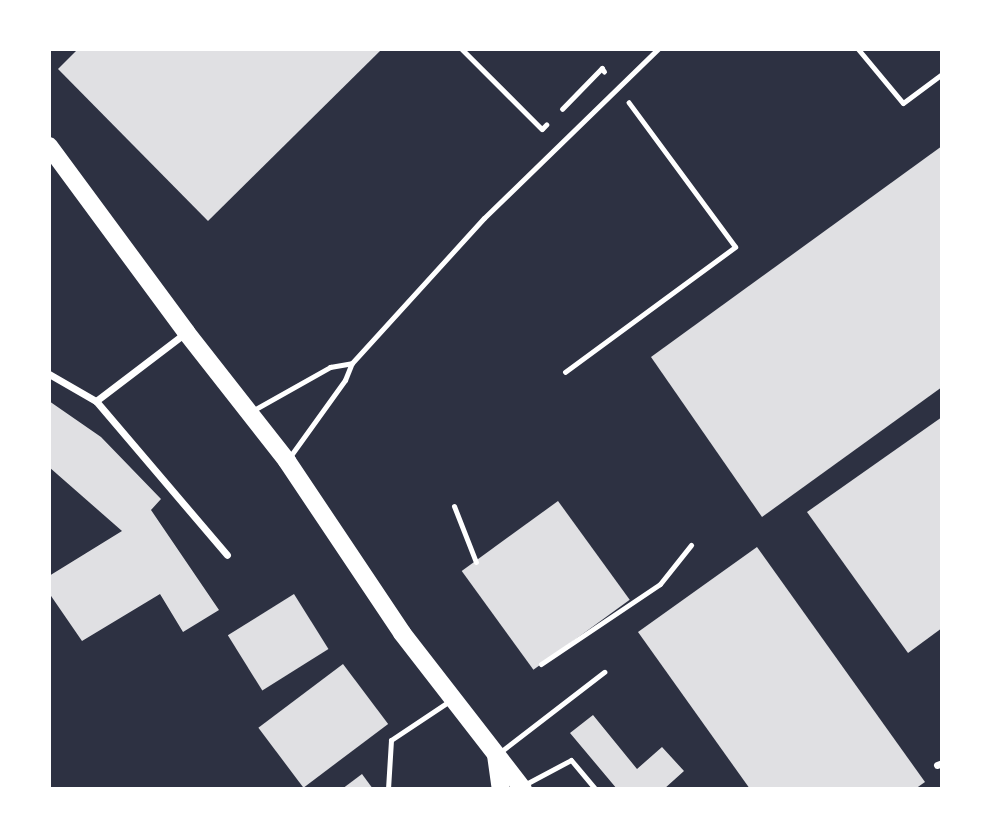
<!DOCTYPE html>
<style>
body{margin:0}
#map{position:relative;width:991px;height:838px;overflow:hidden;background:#2d3142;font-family:"Space Grotesk",sans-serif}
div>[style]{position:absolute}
.building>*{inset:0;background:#e0e0e3;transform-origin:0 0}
.path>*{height:4.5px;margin:-2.25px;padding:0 2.25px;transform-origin:2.25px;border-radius:2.25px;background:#fff}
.service>*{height:5px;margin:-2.5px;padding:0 2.5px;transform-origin:2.5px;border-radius:2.5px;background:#fff}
.minor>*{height:7px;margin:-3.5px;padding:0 3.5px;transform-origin:3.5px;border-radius:3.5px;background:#fff}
.primary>*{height:18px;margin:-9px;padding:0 9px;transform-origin:9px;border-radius:9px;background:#fff}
span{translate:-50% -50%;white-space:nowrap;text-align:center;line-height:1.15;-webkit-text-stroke:7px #fff;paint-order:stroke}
.frame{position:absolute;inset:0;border:51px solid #fff;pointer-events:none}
</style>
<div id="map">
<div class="building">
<div style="clip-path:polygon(78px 49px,382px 49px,208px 221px,58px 69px)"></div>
<div style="clip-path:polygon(942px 146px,942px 387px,762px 517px,651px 357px)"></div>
<div style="clip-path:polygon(49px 401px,101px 437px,161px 499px,151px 510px,219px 610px,183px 632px,160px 594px,82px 641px,49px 593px,49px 576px,122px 531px,49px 467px)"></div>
<div style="clip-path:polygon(942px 417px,942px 628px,908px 653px,807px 512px)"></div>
<div style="left:558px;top:501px;width:122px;height:119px;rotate:54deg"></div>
<div style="clip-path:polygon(757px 547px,925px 782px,915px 789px,750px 789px,638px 632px)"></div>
<div style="left:294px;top:594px;width:65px;height:78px;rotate:58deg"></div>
<div style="left:343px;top:664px;width:75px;height:106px;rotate:53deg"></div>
<div style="clip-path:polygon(593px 715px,637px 769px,662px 747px,684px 771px,664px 789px,617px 789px,570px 733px)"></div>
<div style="clip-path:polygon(362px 774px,373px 789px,342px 789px)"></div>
</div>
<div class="path">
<div style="left:462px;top:49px;width:113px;rotate:45deg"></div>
<div style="left:542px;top:129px;width:6px;rotate:-45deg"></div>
<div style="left:562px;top:109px;width:57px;rotate:-45.7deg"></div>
<div style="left:602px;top:68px;width:4px;rotate:56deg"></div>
<div style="left:565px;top:372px;width:211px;rotate:-36.3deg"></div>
<div style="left:735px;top:247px;width:179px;rotate:-126.4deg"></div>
</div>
<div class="service">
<div style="left:858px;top:49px;width:70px;rotate:50.2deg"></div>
<div style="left:903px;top:103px;width:49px;rotate:-36.6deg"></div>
<div style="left:252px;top:411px;width:90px;rotate:-29.4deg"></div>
<div style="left:330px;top:367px;width:22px;rotate:-10deg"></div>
<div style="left:289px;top:458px;width:96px;rotate:-54.3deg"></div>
<div style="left:345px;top:380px;width:18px;rotate:-68deg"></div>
<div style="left:352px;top:363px;width:196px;rotate:-47.7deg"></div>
<div style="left:484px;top:218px;width:243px;rotate:-44.2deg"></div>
<div style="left:454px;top:506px;width:60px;rotate:68.6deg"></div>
<div style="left:541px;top:664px;width:143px;rotate:-33.9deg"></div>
<div style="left:660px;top:584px;width:50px;rotate:-51.5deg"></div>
<div style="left:499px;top:753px;width:133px;rotate:-37.6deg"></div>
<div style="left:524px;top:785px;width:53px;rotate:-28deg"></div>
<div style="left:571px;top:760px;width:38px;rotate:50deg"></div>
<div style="left:388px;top:789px;width:49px;rotate:-86.5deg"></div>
<div style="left:391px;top:740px;width:72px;rotate:-33.7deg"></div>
</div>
<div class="minor">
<div style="left:49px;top:374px;width:54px;rotate:29.9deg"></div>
<div style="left:96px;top:401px;width:202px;rotate:49.6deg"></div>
<div style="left:96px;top:401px;width:111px;rotate:-37.3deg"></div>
<div style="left:937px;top:765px;width:5px;rotate:-22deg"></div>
</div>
<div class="primary">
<div style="left:49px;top:146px;width:231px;rotate:53.6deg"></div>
<div style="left:186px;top:332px;width:164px;rotate:51.9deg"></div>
<div style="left:287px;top:461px;width:207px;rotate:56.2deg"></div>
<div style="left:402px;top:633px;width:197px;rotate:52.2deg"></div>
<div style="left:496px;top:755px;width:34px;rotate:82deg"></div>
</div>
<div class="frame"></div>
</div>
